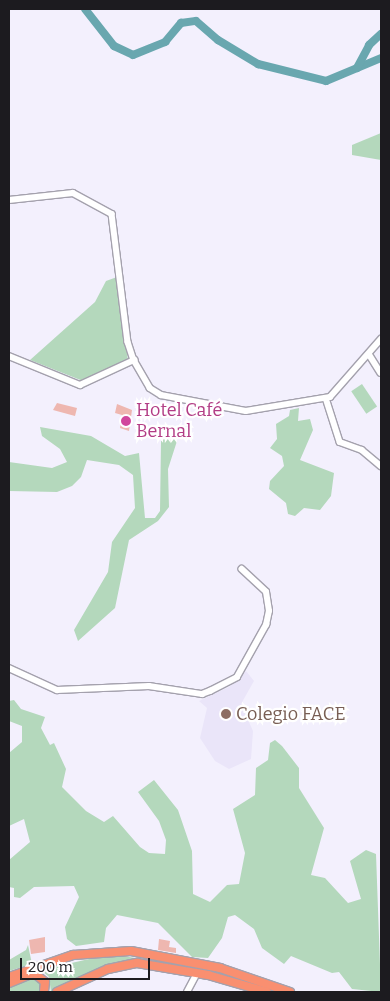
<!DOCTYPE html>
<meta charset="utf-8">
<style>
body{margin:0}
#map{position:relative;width:390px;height:1001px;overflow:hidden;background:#f3f0fd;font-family:Bitter,serif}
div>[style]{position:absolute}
.built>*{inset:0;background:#eae5f9}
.green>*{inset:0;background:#b4d8bc;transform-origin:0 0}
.river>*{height:8px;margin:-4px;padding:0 4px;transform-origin:4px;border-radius:4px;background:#69a7af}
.building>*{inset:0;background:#eeb7b0}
.roads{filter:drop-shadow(1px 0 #a4a1ad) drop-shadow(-1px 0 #a4a1ad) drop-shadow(0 1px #a4a1ad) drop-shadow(0 -1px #a4a1ad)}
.minor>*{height:5.5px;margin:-2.75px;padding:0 2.75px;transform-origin:2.75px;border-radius:2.75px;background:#fff}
.highway>*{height:8px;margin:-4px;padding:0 4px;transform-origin:4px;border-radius:4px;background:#f98f70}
.dots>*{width:14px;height:14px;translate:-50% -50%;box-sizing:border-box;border:2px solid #fff;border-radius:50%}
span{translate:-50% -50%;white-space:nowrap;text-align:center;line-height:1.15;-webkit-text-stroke:4.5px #fff;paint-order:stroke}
.hotel-label{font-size:18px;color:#b23c85}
.left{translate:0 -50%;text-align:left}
.education-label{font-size:18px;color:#785e54}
.frame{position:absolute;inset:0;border:10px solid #1c1b1f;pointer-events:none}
.scale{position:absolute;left:20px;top:958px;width:130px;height:22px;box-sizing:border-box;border:2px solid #1c1b1f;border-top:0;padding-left:6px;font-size:15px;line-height:18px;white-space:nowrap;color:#1c1b1f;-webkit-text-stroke:4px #fff;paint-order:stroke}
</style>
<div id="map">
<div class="built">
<div style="clip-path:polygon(246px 671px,254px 681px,241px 704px,253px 731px,251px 759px,229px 769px,215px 761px,200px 738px,207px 708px,199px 701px,229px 687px)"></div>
</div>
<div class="green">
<div style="clip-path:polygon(381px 133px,381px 160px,352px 155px,352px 145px)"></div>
<div style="clip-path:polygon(117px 277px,128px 361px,83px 381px,30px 360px,95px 302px,106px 281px)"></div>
<div style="left:362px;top:384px;width:27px;height:13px;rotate:56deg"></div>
<div style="clip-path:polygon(299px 408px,298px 421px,310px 419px,313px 430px,300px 460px,334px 473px,331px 496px,320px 510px,304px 508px,295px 516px,288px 514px,286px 503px,269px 489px,270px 481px,284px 466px,282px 456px,270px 448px,277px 439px,276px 424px,289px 416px,290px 410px)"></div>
<div style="clip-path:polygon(40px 427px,91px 436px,125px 456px,139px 453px,145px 518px,155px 518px,160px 511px,161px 441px,169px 434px,177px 441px,168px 469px,169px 507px,158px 521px,129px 540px,115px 608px,78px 641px,74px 630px,108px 572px,112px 542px,135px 508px,133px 475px,119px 465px,87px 460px,81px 477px,72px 486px,57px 492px,9px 491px,9px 462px,52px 468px,67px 462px,60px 449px,42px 436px)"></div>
<div style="clip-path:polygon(14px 700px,21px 709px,45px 717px,41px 728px,50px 745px,54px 743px,66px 769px,62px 787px,86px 811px,104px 822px,113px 816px,140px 847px,149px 853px,165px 854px,166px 840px,159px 821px,138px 792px,154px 780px,178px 810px,192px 851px,193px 894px,210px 902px,227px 885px,239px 884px,245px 853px,233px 809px,255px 795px,256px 768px,268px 760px,270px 743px,275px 740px,282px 746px,299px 768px,299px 788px,324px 828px,311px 875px,325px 878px,348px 903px,361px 899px,350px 861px,366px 850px,376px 854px,381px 992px,352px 989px,339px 972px,332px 973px,291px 956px,284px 964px,262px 948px,254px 929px,235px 915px,228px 917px,222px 938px,208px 958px,192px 957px,158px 923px,117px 915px,106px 928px,104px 942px,76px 946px,67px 939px,65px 927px,79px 897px,74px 886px,34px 887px,20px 898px,14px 897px,14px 888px,9px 887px,9px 860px,30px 842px,24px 819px,9px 826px,9px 753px,22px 742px,22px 726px,9px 721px,9px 701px)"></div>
<div style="clip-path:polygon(28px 945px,32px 964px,9px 971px,9px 960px,26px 950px)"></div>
<div style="clip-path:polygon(123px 956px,148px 960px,123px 962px,51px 992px,49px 977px,41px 970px,89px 959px)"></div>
<div style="clip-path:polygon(30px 976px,42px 979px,42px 992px,9px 992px,9px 987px)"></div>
</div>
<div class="river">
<div style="left:85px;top:9px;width:47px;rotate:51.9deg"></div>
<div style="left:114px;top:46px;width:21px;rotate:25deg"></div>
<div style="left:133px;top:55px;width:35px;rotate:-22deg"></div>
<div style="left:165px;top:42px;width:25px;rotate:-50deg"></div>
<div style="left:181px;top:23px;width:15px;rotate:-8deg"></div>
<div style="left:196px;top:21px;width:29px;rotate:41deg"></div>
<div style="left:218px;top:40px;width:47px;rotate:31deg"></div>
<div style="left:258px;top:64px;width:70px;rotate:14deg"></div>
<div style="left:326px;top:81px;width:60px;rotate:-22.7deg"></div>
<div style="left:357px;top:68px;width:26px;rotate:-62deg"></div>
<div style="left:369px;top:45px;width:16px;rotate:-43deg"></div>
</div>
<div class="building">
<div style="clip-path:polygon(57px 403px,77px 408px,75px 416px,53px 410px)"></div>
<div style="clip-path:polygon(117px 404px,132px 410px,129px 431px,120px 428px,122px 415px,115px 413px)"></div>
<div style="clip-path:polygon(45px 937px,45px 952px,31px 954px,29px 940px)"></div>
<div style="clip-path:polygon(159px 939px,170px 941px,169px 947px,176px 948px,176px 953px,158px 950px)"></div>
</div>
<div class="roads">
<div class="minor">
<div style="left:9px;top:200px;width:64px;rotate:-6.2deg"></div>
<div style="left:73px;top:193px;width:44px;rotate:28.3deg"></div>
<div style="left:112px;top:214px;width:129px;rotate:82.9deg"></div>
<div style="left:128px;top:342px;width:19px;rotate:72deg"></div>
<div style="left:134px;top:360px;width:32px;rotate:60deg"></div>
<div style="left:150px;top:388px;width:13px;rotate:32deg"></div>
<div style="left:161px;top:395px;width:86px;rotate:10.7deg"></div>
<div style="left:246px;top:411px;width:85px;rotate:-9.5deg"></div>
<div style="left:330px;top:397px;width:77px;rotate:-48.7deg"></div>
<div style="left:369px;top:354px;width:22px;rotate:58deg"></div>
<div style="left:9px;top:356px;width:77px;rotate:22.2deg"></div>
<div style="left:80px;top:385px;width:60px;rotate:-24.8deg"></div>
<div style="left:326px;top:398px;width:46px;rotate:72.3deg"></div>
<div style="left:340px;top:442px;width:23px;rotate:20deg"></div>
<div style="left:362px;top:450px;width:25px;rotate:40deg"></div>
<div style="left:9px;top:668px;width:53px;rotate:24.6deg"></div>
<div style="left:57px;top:690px;width:92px;rotate:-2.5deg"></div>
<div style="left:149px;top:686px;width:54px;rotate:8.6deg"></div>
<div style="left:202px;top:694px;width:9px;rotate:-21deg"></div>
<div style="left:210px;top:691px;width:30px;rotate:-27deg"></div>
<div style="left:237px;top:677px;width:60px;rotate:-60.9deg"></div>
<div style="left:266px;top:625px;width:14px;rotate:-78deg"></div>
<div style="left:269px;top:611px;width:19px;rotate:-99deg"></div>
<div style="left:266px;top:592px;width:33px;rotate:-137deg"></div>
<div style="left:187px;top:992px;width:21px;rotate:-62deg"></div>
</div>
<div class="highway">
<div style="left:9px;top:977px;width:68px;rotate:-19deg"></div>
<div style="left:73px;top:955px;width:58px;rotate:-3.9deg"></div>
<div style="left:131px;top:951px;width:91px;rotate:10.8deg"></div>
<div style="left:220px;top:968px;width:74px;rotate:18.9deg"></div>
<div style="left:9px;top:983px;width:27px;rotate:-22deg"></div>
<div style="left:34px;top:973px;width:14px;rotate:39deg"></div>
<div style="left:45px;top:982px;width:10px;rotate:96deg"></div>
<div style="left:57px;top:992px;width:56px;rotate:-24.3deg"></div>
<div style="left:108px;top:969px;width:30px;rotate:-12deg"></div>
<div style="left:137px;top:963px;width:72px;rotate:9.6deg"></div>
<div style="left:208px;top:975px;width:61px;rotate:16.1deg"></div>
</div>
</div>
<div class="dots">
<div style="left:126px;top:421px;background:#d1479c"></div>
<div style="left:226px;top:714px;background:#8d6e63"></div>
</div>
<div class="hotel-label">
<span class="left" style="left:136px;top:421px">Hotel Café<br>Bernal</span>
</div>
<div class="education-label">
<span class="left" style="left:236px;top:714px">Colegio FACE</span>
</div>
<div class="frame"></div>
<div class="scale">200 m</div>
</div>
